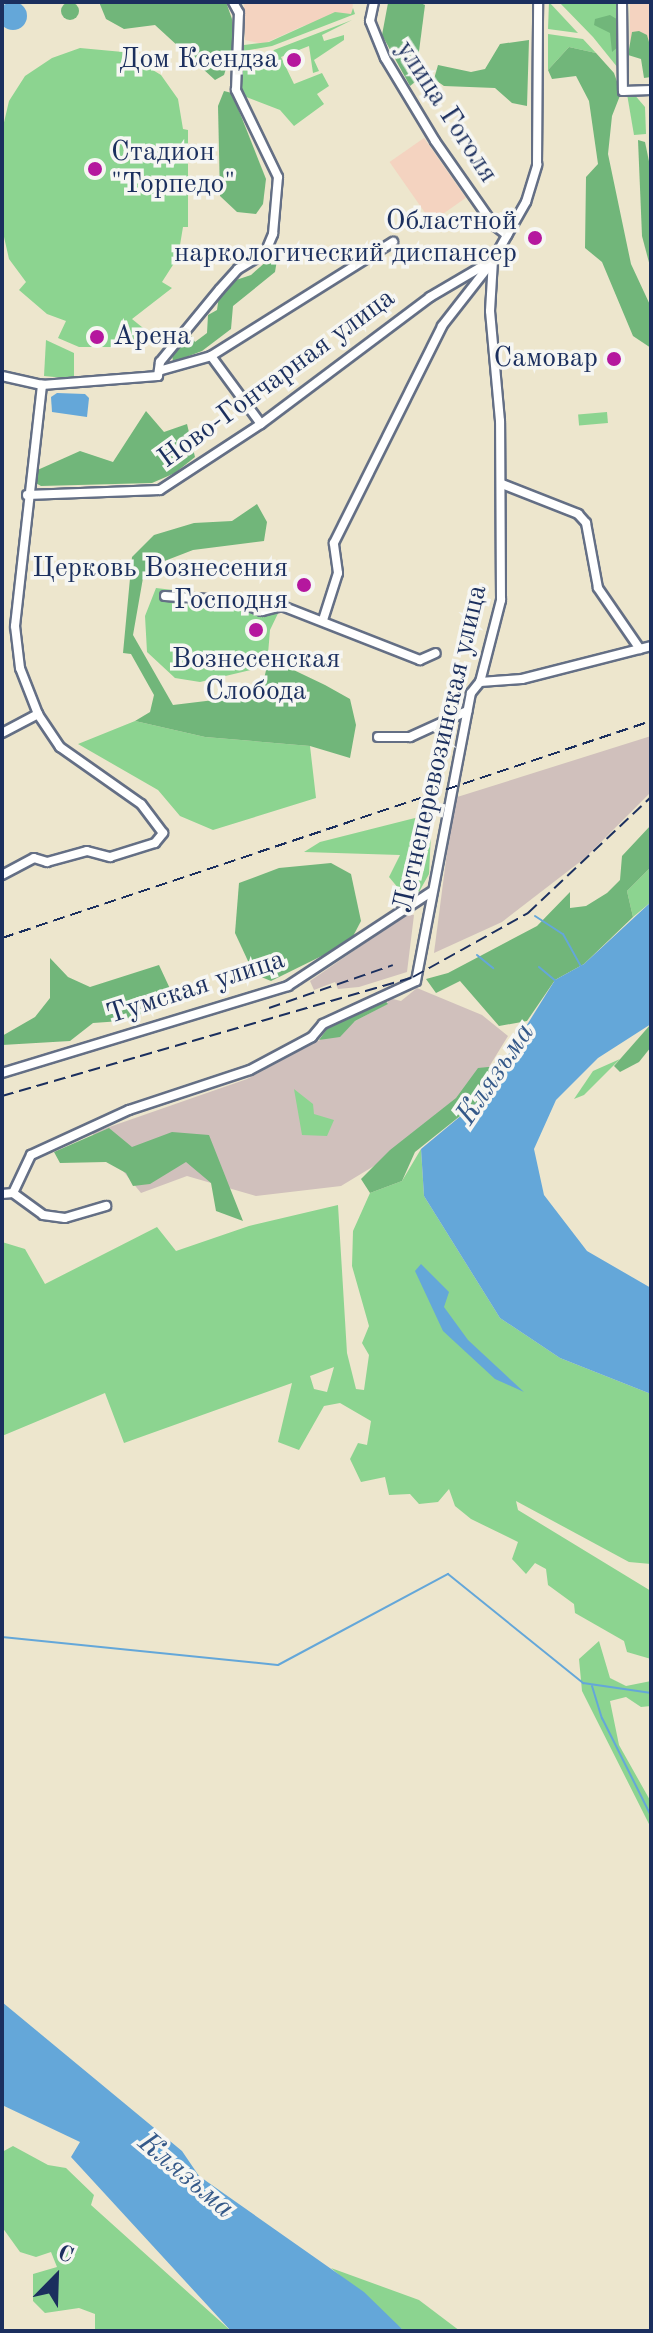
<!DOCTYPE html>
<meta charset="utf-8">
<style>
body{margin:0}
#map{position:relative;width:653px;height:2333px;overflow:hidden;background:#ede6cd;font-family:"Old Standard TT",serif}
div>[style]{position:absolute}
.built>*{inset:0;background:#f4d3c0;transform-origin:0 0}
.industrial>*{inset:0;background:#d0c0bc}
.green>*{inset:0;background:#8cd490;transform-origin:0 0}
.forest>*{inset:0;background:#71b67a}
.round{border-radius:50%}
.water>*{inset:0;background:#64a7d9}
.stream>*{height:2px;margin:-1px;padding:0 1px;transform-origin:1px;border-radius:1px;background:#64a7d9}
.roads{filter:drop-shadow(2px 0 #646f85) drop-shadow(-2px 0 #646f85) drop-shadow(0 2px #646f85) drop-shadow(0 -2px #646f85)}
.minor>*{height:8px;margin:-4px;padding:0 4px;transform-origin:4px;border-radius:4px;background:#fff}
.rail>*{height:2px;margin-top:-1px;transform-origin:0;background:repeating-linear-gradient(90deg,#1b2f5e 0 12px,transparent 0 18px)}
.dots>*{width:22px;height:22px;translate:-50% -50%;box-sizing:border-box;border:4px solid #f6f6f2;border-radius:50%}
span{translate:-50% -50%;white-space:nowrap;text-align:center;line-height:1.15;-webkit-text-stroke:7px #f6f6f2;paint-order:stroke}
.poi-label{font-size:28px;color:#1b2f5e}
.right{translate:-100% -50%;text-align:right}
.left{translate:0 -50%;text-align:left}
.street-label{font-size:28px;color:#1b2f5e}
.water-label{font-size:30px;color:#355989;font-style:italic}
.frame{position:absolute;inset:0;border:4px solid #1b2f5e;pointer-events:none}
.north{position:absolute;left:16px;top:2237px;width:80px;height:80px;-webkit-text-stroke:6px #f6f6f2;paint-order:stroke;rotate:23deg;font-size:22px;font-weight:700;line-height:32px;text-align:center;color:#1b2f5e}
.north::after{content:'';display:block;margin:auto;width:28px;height:36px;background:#1b2f5e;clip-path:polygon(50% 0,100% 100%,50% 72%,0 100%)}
</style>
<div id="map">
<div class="built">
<div style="clip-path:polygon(244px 2px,353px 2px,352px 14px,303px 26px,263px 44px,245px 40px)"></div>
<div style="left:630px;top:2px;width:21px;height:53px"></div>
<div style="left:424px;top:138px;width:73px;height:42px;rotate:55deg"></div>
</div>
<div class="industrial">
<div style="clip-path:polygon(651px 736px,651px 792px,585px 858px,502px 922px,434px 953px,454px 798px)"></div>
<div style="clip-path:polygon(407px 914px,414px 915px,407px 972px,359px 987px,338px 989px,335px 982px,314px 990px,310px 981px)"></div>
<div style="clip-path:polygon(417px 988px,482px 1015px,508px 1036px,473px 1093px,412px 1143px,341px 1186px,256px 1196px,187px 1176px,141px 1193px,92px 1133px,247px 1079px,387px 1004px,389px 998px,401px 1001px)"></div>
</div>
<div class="green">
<div style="clip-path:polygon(549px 2px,578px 33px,548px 29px)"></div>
<div style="clip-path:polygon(559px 2px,617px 2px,618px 68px,593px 37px)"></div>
<div style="clip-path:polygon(353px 8px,355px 14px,272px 46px,244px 51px,244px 45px,269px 42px,335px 12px,351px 14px)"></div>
<div style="clip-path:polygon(352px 20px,322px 35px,324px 41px,344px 35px,344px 40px,314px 60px,319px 71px,313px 73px,309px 46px,281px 57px,294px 84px,322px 73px,329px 86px,317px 94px,324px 104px,294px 126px,280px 110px,241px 95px,243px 56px,270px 57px,274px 50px)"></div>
<div style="clip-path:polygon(548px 34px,583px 39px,596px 53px,569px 47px,548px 70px)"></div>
<div style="clip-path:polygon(80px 48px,123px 52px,161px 75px,178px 99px,183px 129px,188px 130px,188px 227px,183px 227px,178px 257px,162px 282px,172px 288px,132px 319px,148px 332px,145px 336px,115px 347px,79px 347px,58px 338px,66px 321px,47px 314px,19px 290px,26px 282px,9px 259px,2px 228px,2px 131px,9px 101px,25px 76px,52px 58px)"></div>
<div style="clip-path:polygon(633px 93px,645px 107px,646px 134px,634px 135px,627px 94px)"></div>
<div style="clip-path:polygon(46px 340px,74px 353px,74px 379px,44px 376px)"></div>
<div style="left:607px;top:412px;width:11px;height:29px;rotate:85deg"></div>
<div style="clip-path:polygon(156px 588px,283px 603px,270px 630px,267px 666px,200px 682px,175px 678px,147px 652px,145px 616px)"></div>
<div style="clip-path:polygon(135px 721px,205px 737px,310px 746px,316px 798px,213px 830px,180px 816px,158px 790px,78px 744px)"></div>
<div style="clip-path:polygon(415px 818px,417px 833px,431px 833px,429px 874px,419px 892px,399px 889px,389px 877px,400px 855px,304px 852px,320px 842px)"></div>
<div style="clip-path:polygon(651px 867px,651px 902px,633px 917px,627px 891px)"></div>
<div style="clip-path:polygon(620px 1059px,584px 1095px,574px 1099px,593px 1071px)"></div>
<div style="clip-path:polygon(294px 1089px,313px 1104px,314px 1114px,334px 1120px,327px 1136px,302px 1135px)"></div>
<div style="clip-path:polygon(evenodd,421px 1149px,424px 1196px,500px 1318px,560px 1358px,651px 1394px,651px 1564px,629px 1562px,516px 1501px,518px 1510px,651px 1591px,651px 1659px,627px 1652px,624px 1641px,575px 1613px,574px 1604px,548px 1585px,546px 1569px,535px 1563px,526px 1574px,512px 1559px,518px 1542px,471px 1519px,455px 1506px,449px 1489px,438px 1502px,419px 1504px,410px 1494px,389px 1495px,385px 1477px,361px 1482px,350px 1459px,358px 1443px,367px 1445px,371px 1421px,340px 1403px,324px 1406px,299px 1450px,278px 1442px,292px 1383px,124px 1443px,105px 1393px,2px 1436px,2px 1242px,25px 1249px,45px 1284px,157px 1227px,176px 1251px,249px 1226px,338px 1205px,347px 1353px,356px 1389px,364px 1390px,369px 1355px,362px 1343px,369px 1326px,352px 1266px,353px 1231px,370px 1193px,402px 1181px,421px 1149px,334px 1367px,327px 1392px,314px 1389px,310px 1376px,334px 1367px)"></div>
<div style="clip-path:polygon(599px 1641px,610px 1678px,626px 1686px,651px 1681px,651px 1706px,641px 1707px,626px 1697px,610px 1701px,619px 1745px,651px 1802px,651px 1828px,582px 1691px,579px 1659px)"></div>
<div style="clip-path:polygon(13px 2146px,48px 2165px,66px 2168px,94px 2195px,91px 2205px,231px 2331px,95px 2331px,95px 2314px,79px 2308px,45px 2313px,33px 2301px,33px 2274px,57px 2267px,51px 2252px,36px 2257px,20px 2252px,2px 2227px,2px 2152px)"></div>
<div style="clip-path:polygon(331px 2268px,419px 2300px,460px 2331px,404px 2331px)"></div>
</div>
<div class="forest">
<div class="round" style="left:61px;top:2px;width:18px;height:18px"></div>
<div style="clip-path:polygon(99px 2px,226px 2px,232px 19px,232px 50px,224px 75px,215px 80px,155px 25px,124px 29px,106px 19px)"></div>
<div style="clip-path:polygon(418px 2px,425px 5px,415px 82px,410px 86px,382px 35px,388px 3px)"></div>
<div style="clip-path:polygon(610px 15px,620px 21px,619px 46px,612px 52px,610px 33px,594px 25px,595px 19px)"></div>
<div style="clip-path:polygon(639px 31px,647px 35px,651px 49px,651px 77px,644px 78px,641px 59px,628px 55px,632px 32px)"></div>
<div style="clip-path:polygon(529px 40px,527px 106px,512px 103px,495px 88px,444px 86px,434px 79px,438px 65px,471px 72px,485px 69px,500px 44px)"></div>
<div style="clip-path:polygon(569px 47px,596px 53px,614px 73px,621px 93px,612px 116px,608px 154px,631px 264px,651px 307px,651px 348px,633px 336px,602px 262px,585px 248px,586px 177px,598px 164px,589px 101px,576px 76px,552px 79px,548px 70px)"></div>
<div style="clip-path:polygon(224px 91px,232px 93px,266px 179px,263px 204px,256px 214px,237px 212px,220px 196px,218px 106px)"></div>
<div style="clip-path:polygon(638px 140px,645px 142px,651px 171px,651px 270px,642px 236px)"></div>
<div style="clip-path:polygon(268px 260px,277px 260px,275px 272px,233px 306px,231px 329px,202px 351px,173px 362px,172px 354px,190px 334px,195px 342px,207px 333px,208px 315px,217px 310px,219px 296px,230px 282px,251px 275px)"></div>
<div style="clip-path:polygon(146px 411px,164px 432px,187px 424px,195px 457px,175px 473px,152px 483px,41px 486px,32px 481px,33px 472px,80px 451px,113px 462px)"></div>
<div style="clip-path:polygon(257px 504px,267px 522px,264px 541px,193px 550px,162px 562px,143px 578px,133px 635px,173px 705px,239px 697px,264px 679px,267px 666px,279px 663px,325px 685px,350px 699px,356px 725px,350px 758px,310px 746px,205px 737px,135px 721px,150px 712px,154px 695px,131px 654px,123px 653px,132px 557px,154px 535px,194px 523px,232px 521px)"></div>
<div style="clip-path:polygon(651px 825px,651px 867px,627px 891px,633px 917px,584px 964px,555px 980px,527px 1021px,499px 1026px,460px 981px,436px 993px,426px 979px,448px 973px,537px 926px,570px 892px,570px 908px,586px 906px,607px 893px,620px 880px,622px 856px)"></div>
<div style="clip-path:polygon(331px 863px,351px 874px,361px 921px,350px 942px,271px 981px,254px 974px,235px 933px,239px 883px,279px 868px)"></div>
<div style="clip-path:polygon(50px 958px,68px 977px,90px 987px,159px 965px,172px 993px,159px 1008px,121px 1021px,93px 1023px,70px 1041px,2px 1045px,2px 1036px,35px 1017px,50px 998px)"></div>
<div style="clip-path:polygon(383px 998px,388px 1004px,355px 1021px,340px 1037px,319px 1040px,330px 1025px)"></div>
<div style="clip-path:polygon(651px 1024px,651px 1047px,639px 1062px,620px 1072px,614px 1066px)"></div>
<div style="clip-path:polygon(498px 1066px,480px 1100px,415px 1152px,402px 1181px,370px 1193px,361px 1179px,390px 1150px,456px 1098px,478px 1068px)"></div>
<div style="clip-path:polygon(109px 1128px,132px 1147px,172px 1132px,209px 1135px,243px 1221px,216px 1211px,211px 1183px,186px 1162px,150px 1184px,133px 1186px,126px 1173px,106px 1162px,60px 1163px,54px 1152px)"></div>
</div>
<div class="water">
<div class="round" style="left:-1px;top:2px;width:28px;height:28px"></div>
<div style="clip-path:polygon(57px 393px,85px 394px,89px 398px,87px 417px,52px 412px,51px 397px)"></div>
<div style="clip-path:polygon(651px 902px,651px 1024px,598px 1058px,556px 1100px,534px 1149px,544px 1195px,587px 1251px,651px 1288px,651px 1394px,560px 1358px,500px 1318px,424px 1196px,421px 1149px,480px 1100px,555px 980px,584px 964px)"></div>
<div style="clip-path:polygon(421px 1264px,449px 1292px,444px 1307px,468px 1340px,524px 1392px,495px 1379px,443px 1331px,415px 1271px)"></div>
<div style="clip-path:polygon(2px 2002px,182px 2151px,199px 2176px,364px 2292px,404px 2331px,231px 2331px,71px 2157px,80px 2142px,2px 2105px)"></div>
</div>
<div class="stream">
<div style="left:535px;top:916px;width:33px;rotate:33deg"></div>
<div style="left:563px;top:934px;width:37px;rotate:61deg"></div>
<div style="left:477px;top:955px;width:21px;rotate:39deg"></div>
<div style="left:539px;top:967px;width:23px;rotate:40deg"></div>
<div style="left:2px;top:1637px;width:277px;rotate:5.8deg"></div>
<div style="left:278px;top:1665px;width:193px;rotate:-28.2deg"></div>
<div style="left:448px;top:1574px;width:174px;rotate:38.9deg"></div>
<div style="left:583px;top:1683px;width:69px;rotate:8.4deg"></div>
<div style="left:592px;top:1686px;width:34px;rotate:73deg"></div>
<div style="left:602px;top:1718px;width:110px;rotate:63.4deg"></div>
</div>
<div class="roads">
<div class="minor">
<div style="left:374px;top:2px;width:19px;rotate:102deg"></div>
<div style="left:370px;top:21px;width:40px;rotate:68deg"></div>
<div style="left:385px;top:58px;width:97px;rotate:58.9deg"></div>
<div style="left:435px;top:141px;width:101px;rotate:55.1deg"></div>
<div style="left:493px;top:224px;width:18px;rotate:38deg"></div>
<div style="left:622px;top:2px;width:89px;rotate:89.4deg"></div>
<div style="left:623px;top:91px;width:28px;rotate:-2deg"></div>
<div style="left:211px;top:356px;width:84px;rotate:53.7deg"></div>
<div style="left:162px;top:370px;width:51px;rotate:-15.9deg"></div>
<div style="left:211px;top:356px;width:215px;rotate:-32.1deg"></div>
<div style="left:2px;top:376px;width:41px;rotate:12.7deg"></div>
<div style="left:42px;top:385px;width:116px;rotate:-4.4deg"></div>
<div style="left:158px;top:376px;width:14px;rotate:-82deg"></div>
<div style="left:160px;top:362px;width:94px;rotate:-50.6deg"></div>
<div style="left:220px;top:289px;width:27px;rotate:-48deg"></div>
<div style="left:238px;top:269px;width:31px;rotate:-31deg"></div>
<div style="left:265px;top:253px;width:21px;rotate:-67deg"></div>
<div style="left:273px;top:234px;width:57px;rotate:-85deg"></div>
<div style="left:278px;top:177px;width:97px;rotate:-115.8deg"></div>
<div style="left:236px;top:90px;width:77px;rotate:-87.8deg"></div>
<div style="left:239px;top:13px;width:13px;rotate:-119deg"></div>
<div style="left:502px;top:484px;width:82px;rotate:21.5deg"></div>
<div style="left:578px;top:514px;width:12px;rotate:48deg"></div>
<div style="left:586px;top:523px;width:66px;rotate:79.5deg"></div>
<div style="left:598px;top:588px;width:74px;rotate:55.5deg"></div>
<div style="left:27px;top:495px;width:133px;rotate:-2.2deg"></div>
<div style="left:160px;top:490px;width:121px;rotate:-33.2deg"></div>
<div style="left:261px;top:424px;width:211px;rotate:-36.9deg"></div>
<div style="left:430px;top:297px;width:73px;rotate:-30.4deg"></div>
<div style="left:165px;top:596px;width:72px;rotate:4deg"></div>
<div style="left:237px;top:601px;width:27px;rotate:22deg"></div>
<div style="left:262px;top:611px;width:21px;rotate:-14deg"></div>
<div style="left:282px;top:606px;width:148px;rotate:21.4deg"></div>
<div style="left:420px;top:660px;width:17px;rotate:-24deg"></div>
<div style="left:323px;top:620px;width:49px;rotate:-72.3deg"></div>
<div style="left:338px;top:573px;width:30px;rotate:-98deg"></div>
<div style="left:334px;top:543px;width:242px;rotate:-63.5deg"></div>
<div style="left:442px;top:326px;width:81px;rotate:-52deg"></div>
<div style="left:480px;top:682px;width:42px;rotate:-4.1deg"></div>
<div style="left:522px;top:679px;width:133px;rotate:-14.3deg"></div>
<div style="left:2px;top:733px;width:41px;rotate:-27.8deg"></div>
<div style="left:378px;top:737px;width:32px"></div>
<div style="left:410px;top:737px;width:63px;rotate:-24.5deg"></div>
<div style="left:2px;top:875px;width:36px;rotate:-28deg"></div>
<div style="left:34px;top:858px;width:14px;rotate:17deg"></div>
<div style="left:47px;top:862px;width:41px;rotate:-15.4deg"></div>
<div style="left:87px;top:851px;width:24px;rotate:15deg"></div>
<div style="left:110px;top:857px;width:47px;rotate:-17.3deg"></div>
<div style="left:155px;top:843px;width:13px;rotate:-51deg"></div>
<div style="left:163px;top:833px;width:36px;rotate:-127deg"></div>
<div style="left:141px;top:804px;width:99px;rotate:-144.9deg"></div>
<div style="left:60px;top:747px;width:40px;rotate:-124deg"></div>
<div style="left:38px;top:714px;width:49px;rotate:-111.4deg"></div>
<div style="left:20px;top:668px;width:42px;rotate:-96.8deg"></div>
<div style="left:15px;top:626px;width:243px;rotate:-83.6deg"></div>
<div style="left:2px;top:1073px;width:299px;rotate:-16.9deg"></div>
<div style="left:288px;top:986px;width:171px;rotate:-33.3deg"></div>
<div style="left:13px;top:1193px;width:37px;rotate:36deg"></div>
<div style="left:43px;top:1215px;width:22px;rotate:8deg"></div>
<div style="left:65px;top:1218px;width:43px;rotate:-16.3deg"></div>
<div style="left:2px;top:1194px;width:11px;rotate:-5deg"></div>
<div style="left:13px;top:1193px;width:42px;rotate:-64.7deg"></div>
<div style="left:31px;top:1155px;width:108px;rotate:-24.7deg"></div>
<div style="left:129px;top:1110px;width:127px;rotate:-18.3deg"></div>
<div style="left:250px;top:1070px;width:70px;rotate:-28deg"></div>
<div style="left:312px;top:1037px;width:17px;rotate:-50deg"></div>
<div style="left:323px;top:1024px;width:102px;rotate:-24.8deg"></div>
<div style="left:416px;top:981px;width:293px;rotate:-79.2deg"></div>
<div style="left:471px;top:693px;width:14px;rotate:-51deg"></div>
<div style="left:480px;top:682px;width:85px;rotate:-75.6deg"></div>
<div style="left:501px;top:600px;width:179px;rotate:-90.3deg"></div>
<div style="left:500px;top:421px;width:110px;rotate:-95.2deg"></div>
<div style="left:490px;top:311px;width:51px;rotate:-86.6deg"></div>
<div style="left:493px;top:260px;width:67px;rotate:-60.4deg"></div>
<div style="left:526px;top:202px;width:39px;rotate:-73deg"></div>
<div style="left:537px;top:165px;width:163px;rotate:-89.6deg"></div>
</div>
</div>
<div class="rail">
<div style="left:2px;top:938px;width:684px;rotate:-18.49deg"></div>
<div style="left:269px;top:1008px;width:131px;rotate:-19.1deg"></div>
<div style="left:2px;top:1096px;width:428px;rotate:-16.1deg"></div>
<div style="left:413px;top:977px;width:132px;rotate:-29.1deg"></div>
<div style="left:528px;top:913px;width:169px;rotate:-43.3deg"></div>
</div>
<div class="dots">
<div style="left:294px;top:60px;background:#b5179e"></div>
<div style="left:95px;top:169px;background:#b5179e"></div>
<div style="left:535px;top:238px;background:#b5179e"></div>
<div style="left:97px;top:337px;background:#b5179e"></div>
<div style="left:614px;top:359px;background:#b5179e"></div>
<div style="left:304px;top:585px;background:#b5179e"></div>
<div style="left:256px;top:630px;background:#b5179e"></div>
</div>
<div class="poi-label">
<span class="right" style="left:278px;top:60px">Дом Ксендза</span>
<span class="left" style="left:111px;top:169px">Стадион<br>"Торпедо"</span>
<span class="right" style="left:517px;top:238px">Областной<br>наркологический диспансер</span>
<span class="left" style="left:113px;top:337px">Арена</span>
<span class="right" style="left:598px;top:359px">Самовар</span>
<span class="right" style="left:288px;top:585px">Церковь Вознесения<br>Господня</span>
<span style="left:256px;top:676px">Вознесенская<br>Слобода</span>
</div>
<div class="street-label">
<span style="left:446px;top:112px;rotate:57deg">улица Гоголя</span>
<span style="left:277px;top:379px;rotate:-36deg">Ново-Гончарная улица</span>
<span style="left:441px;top:749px;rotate:-77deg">Летнеперевозинская улица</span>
<span style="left:196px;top:988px;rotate:-18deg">Тумская улица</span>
</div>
<div class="water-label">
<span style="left:496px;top:1074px;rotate:-56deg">Клязьма</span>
<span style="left:186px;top:2176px;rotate:40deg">Клязьма</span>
</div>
<div class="frame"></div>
<div class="north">С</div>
</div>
